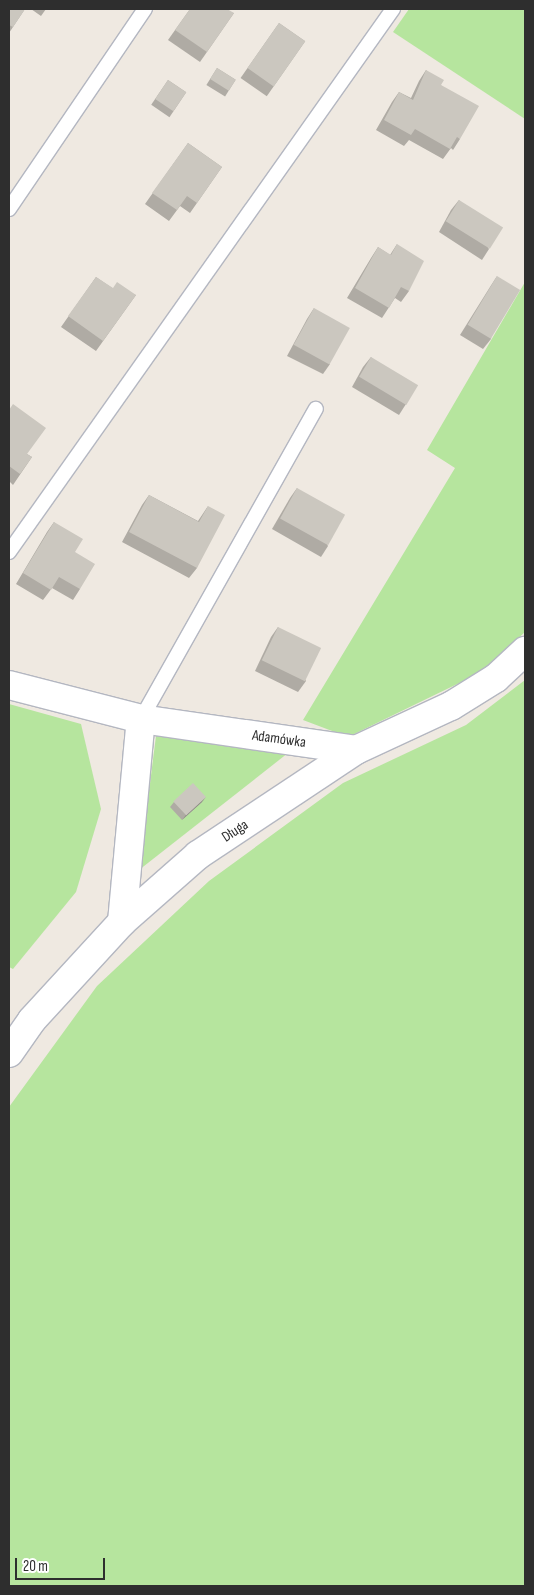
<!DOCTYPE html>
<meta charset="utf-8">
<style>
body{margin:0}
#map{position:relative;width:534px;height:1595px;overflow:hidden;background:#efe9e1;font-family:"Sofia Sans Condensed",sans-serif}
div>[style]{position:absolute}
.green>*{inset:0;background:#b6e59e}
.roads{filter:drop-shadow(1px 0 #b4b7c1) drop-shadow(-1px 0 #b4b7c1) drop-shadow(0 1px #b4b7c1) drop-shadow(0 -1px #b4b7c1)}
.service>*{height:14px;margin:-7px;padding:0 7px;transform-origin:7px;border-radius:7px;background:#fff}
.minor>*{height:28px;margin:-14px;padding:0 14px;transform-origin:14px;border-radius:14px;background:#fff}
.wall>*{inset:0;background:#afaba4;transform-origin:0 0}
.shaded-wall>*{inset:0;background:#8e8b86}
.building>*{inset:0;background:#cbc7bf;transform-origin:0 0}
span{translate:-50% -50%;white-space:nowrap;text-align:center;line-height:1.15;-webkit-text-stroke:4.5px #fff;paint-order:stroke}
.street-label{font-size:15px;color:#2e2e2e}
.frame{position:absolute;inset:0;border:10px solid #2e2e2e;pointer-events:none}
.scale{position:absolute;left:15px;top:1558px;width:90px;height:22px;box-sizing:border-box;border:2px solid #2e2e2e;border-top:0;padding-left:6px;font-size:15px;line-height:18px;white-space:nowrap;color:#2e2e2e;-webkit-text-stroke:4px #fff;paint-order:stroke}
</style>
<div id="map">
<div class="green">
<div style="clip-path:polygon(409px 9px,525px 9px,525px 119px,393px 32px)"></div>
<div style="clip-path:polygon(525px 282px,525px 632px,482px 672px,348px 737px,303px 720px,455px 468px,427px 450px)"></div>
<div style="clip-path:polygon(525px 680px,525px 1586px,9px 1586px,9px 1107px,97px 986px,209px 881px,343px 783px,466px 725px)"></div>
<div style="clip-path:polygon(9px 704px,81px 724px,101px 809px,76px 892px,13px 969px,9px 967px)"></div>
<div style="clip-path:polygon(156px 736px,288px 753px,139px 870px)"></div>
</div>
<div class="roads">
<div class="service">
<div style="left:9px;top:209px;width:242px;rotate:-55.8deg"></div>
<div style="left:9px;top:552px;width:665px;rotate:-54.73deg"></div>
<div style="left:141px;top:719px;width:356px;rotate:-60.6deg"></div>
</div>
<div class="minor">
<div style="left:9px;top:685px;width:136px;rotate:14.4deg"></div>
<div style="left:141px;top:719px;width:217px;rotate:8.2deg"></div>
<div style="left:122px;top:922px;width:204px;rotate:-84.7deg"></div>
<div style="left:9px;top:1053px;width:40px;rotate:-55.1deg"></div>
<div style="left:32px;top:1020px;width:133px;rotate:-47.4deg"></div>
<div style="left:122px;top:922px;width:101px;rotate:-41.4deg"></div>
<div style="left:198px;top:855px;width:190px;rotate:-33.6deg"></div>
<div style="left:356px;top:750px;width:105px;rotate:-24.9deg"></div>
<div style="left:451px;top:706px;width:53px;rotate:-31.9deg"></div>
<div style="left:496px;top:678px;width:40px;rotate:-43deg"></div>
</div>
</div>
<div class="wall">
<div style="clip-path:polygon(9px 9px,25px 9px,9px 33px)"></div>
<div style="clip-path:polygon(31px 9px,46px 9px,41px 16px)"></div>
<div style="clip-path:polygon(190px 9px,234px 13px,200px 62px,168px 40px)"></div>
<div style="left:279px;top:23px;width:32px;height:67px;rotate:35deg"></div>
<div style="left:217px;top:68px;width:22px;height:20px;rotate:32deg"></div>
<div style="clip-path:polygon(426px 70px,441px 85px,460px 139px,453px 150px,451px 148px,443px 159px,409px 140px,404px 146px,376px 130px,392px 102px,399px 92px,411px 98px,419px 81px)"></div>
<div style="left:168px;top:80px;width:22px;height:30px;rotate:34deg"></div>
<div style="clip-path:polygon(188px 143px,222px 167px,190px 213px,180px 206px,169px 221px,145px 204px)"></div>
<div style="clip-path:polygon(459px 200px,489px 249px,482px 260px,439px 232px,451px 210px)"></div>
<div style="clip-path:polygon(397px 244px,409px 291px,401px 302px,395px 298px,382px 318px,347px 298px,371px 258px,378px 247px,390px 255px)"></div>
<div style="clip-path:polygon(497px 276px,491px 339px,483px 349px,460px 335px,490px 287px)"></div>
<div style="clip-path:polygon(96px 277px,112px 288px,136px 295px,96px 351px,61px 327px)"></div>
<div style="clip-path:polygon(314px 308px,330px 364px,323px 374px,287px 356px,307px 319px)"></div>
<div style="clip-path:polygon(371px 357px,406px 404px,399px 415px,352px 387px,363px 367px)"></div>
<div style="clip-path:polygon(9px 410px,27px 454px,32px 457px,13px 485px,9px 481px)"></div>
<div style="clip-path:polygon(297px 488px,328px 546px,321px 557px,272px 529px,290px 498px)"></div>
<div style="clip-path:polygon(149px 495px,198px 521px,208px 506px,197px 568px,189px 578px,122px 542px,142px 505px)"></div>
<div style="clip-path:polygon(54px 522px,75px 552px,80px 589px,73px 600px,52px 588px,43px 600px,16px 584px,47px 532px)"></div>
<div style="clip-path:polygon(278px 627px,306px 681px,298px 692px,255px 671px,271px 637px)"></div>
<div style="clip-path:polygon(174px 802px,202px 802px,182px 820px,170px 807px)"></div>
</div>
<div class="shaded-wall">
<div style="clip-path:polygon(206px 797px,202px 802px,182px 820px,186px 815px)"></div>
</div>
<div class="building">
<div style="clip-path:polygon(9px 9px,25px 9px,13px 27px,9px 25px)"></div>
<div style="clip-path:polygon(190px 9px,227px 9px,234px 13px,207px 52px,175px 30px)"></div>
<div style="left:279px;top:23px;width:32px;height:55px;rotate:35deg"></div>
<div style="left:217px;top:68px;width:22px;height:13px;rotate:32deg"></div>
<div style="clip-path:polygon(426px 70px,444px 80px,441px 85px,479px 106px,460px 139px,457px 137px,450px 149px,415px 129px,411px 135px,384px 120px,399px 92px,413px 100px)"></div>
<div style="left:168px;top:80px;width:22px;height:23px;rotate:34deg"></div>
<div style="clip-path:polygon(188px 143px,222px 167px,197px 203px,187px 196px,177px 210px,152px 193px)"></div>
<div style="left:459px;top:200px;width:52px;height:25px;rotate:32deg"></div>
<div style="clip-path:polygon(397px 244px,424px 261px,409px 291px,401px 287px,389px 308px,355px 288px,378px 247px,391px 255px)"></div>
<div style="left:497px;top:276px;width:27px;height:57px;rotate:31deg"></div>
<div style="clip-path:polygon(96px 277px,113px 288px,117px 282px,136px 295px,103px 341px,68px 316px)"></div>
<div style="left:314px;top:308px;width:41px;height:42px;rotate:29deg"></div>
<div style="left:371px;top:357px;width:55px;height:23px;rotate:31deg"></div>
<div style="clip-path:polygon(13px 404px,46px 428px,27px 454px,32px 457px,20px 474px,9px 466px,9px 410px)"></div>
<div style="left:297px;top:488px;width:55px;height:35px;rotate:29deg"></div>
<div style="clip-path:polygon(149px 495px,199px 522px,208px 506px,225px 515px,197px 568px,129px 532px)"></div>
<div style="clip-path:polygon(54px 522px,83px 539px,75px 552px,95px 564px,80px 589px,59px 577px,51px 590px,23px 573px)"></div>
<div style="left:278px;top:627px;width:48px;height:37px;rotate:26deg"></div>
<div style="left:193px;top:783px;width:19px;height:27px;rotate:47deg"></div>
</div>
<div class="street-label">
<span style="left:279px;top:739px;rotate:8deg">Adamówka</span>
<span style="left:235px;top:831px;rotate:-33deg">Długa</span>
</div>
<div class="frame"></div>
<div class="scale">20 m</div>
</div>
